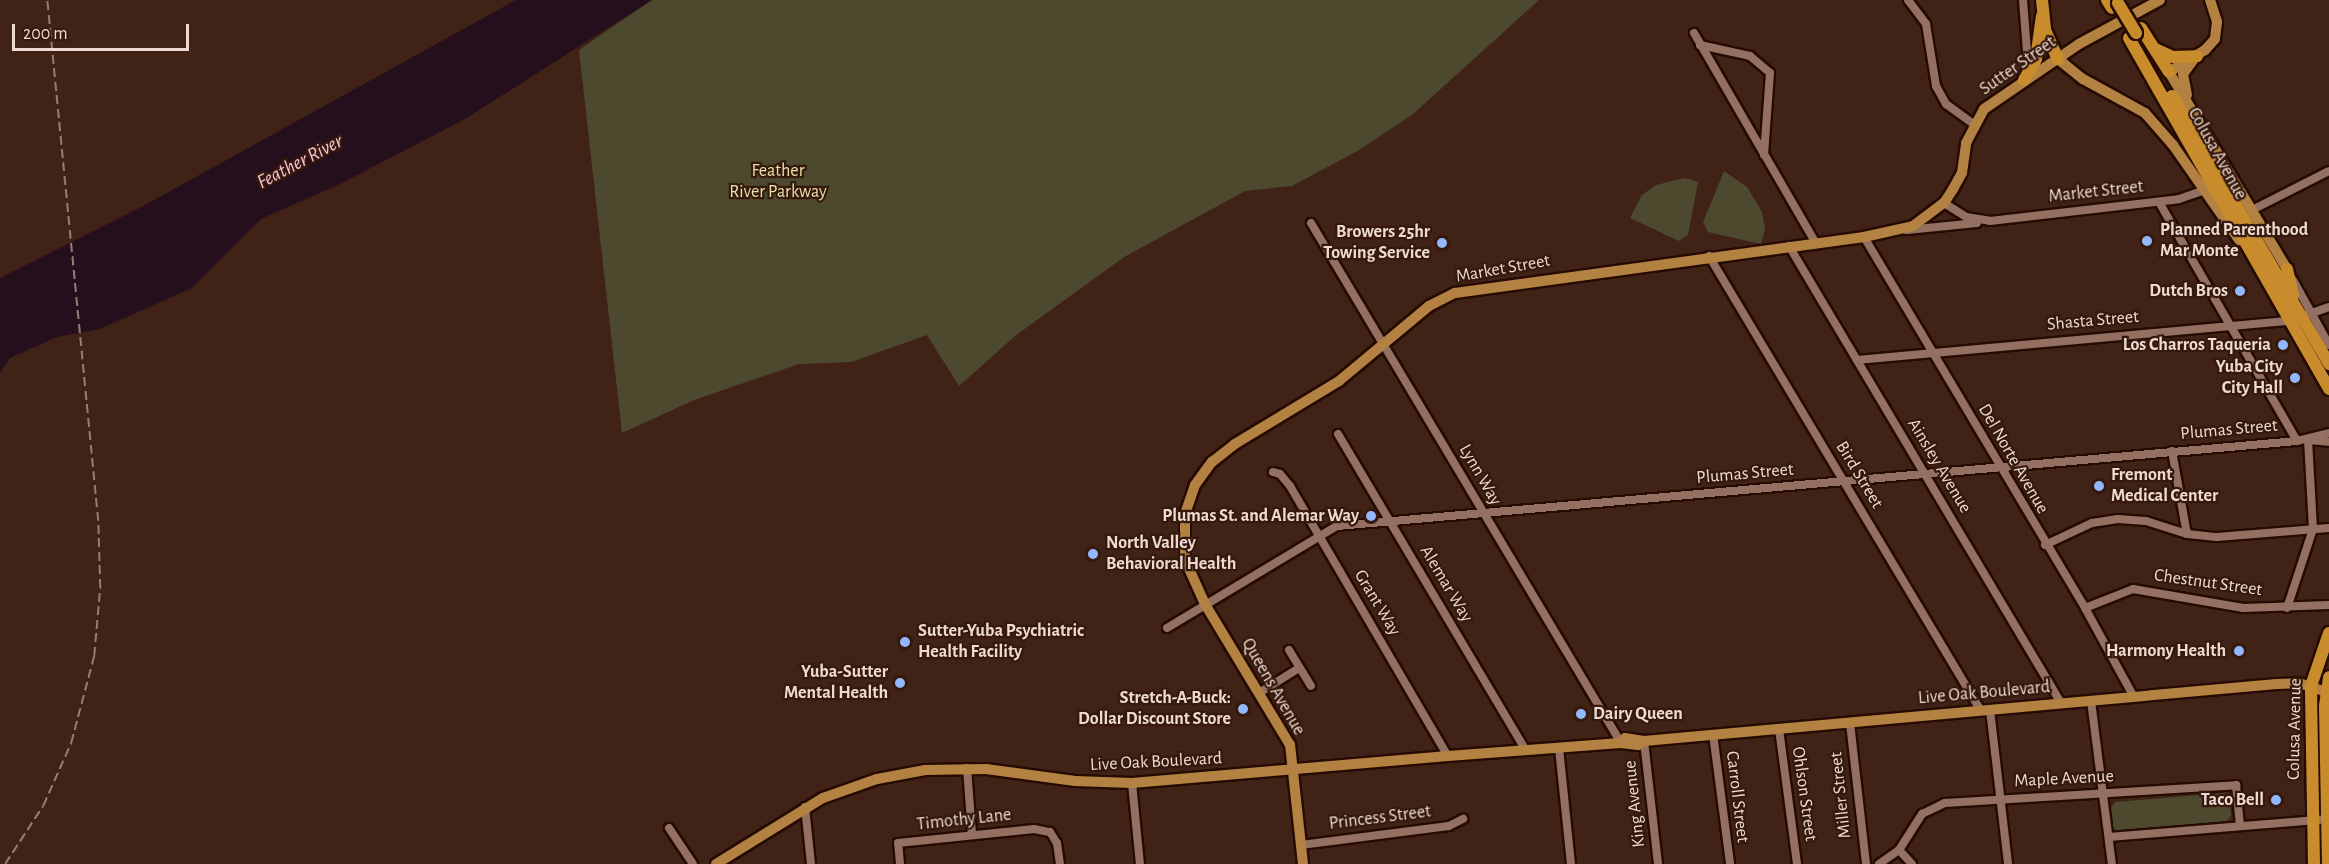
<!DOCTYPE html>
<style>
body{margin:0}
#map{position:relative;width:2329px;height:864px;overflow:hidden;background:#402316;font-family:"Alegreya Sans",sans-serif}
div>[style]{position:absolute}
.green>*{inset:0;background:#4d492e}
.water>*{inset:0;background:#260f1c}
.roads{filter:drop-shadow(2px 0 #250b02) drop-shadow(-2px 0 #250b02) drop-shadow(0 2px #250b02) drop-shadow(0 -2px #250b02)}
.minor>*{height:8px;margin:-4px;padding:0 4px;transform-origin:4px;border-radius:4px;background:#937061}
.major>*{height:10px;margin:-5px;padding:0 5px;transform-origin:5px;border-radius:5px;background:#b38142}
.highway>*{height:12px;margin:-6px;padding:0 6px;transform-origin:6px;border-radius:6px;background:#c98c2d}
.rail>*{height:1.5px;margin-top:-0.75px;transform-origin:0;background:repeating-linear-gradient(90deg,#967d73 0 9px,transparent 0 13.5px)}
.bridges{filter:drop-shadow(2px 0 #250b02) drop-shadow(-2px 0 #250b02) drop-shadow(0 2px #250b02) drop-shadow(0 -2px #250b02)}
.highway-bridge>*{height:12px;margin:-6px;padding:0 6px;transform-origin:6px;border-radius:6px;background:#c98c2d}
.dots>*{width:16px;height:16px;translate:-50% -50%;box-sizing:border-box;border:3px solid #35190c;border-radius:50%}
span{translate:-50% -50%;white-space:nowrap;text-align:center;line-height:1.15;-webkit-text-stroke:4.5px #35190c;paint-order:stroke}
.street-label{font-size:18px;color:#eedad2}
.park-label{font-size:18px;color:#e8e1aa}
.poi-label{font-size:18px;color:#eedad2;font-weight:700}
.left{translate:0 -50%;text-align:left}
.right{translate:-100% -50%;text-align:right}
.water-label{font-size:20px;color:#f9c1dc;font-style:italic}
.scale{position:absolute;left:12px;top:24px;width:177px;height:27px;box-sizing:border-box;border:3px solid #eedad2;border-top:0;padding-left:8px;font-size:18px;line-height:21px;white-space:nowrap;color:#eedad2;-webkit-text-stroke:4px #35190c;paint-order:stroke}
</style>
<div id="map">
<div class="green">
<div style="clip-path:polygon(652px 0,1539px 0,1413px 114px,1359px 150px,1292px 186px,1245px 191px,1124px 257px,1015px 336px,959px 386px,927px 335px,851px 362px,799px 364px,694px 400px,622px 433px,579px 50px)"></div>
<div style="clip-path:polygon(1724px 171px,1747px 187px,1762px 212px,1765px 229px,1761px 244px,1708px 232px,1703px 222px)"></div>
<div style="clip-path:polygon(1685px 178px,1698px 182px,1688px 235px,1679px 241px,1630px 218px,1642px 195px,1656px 185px)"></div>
<div style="clip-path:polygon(2224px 793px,2229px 798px,2231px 816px,2226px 822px,2117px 832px,2112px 826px,2110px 809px,2115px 802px)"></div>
</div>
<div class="water">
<div style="clip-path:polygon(516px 0,652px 0,465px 119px,340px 184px,261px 219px,192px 288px,100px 329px,57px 337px,10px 358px,0 373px,0 278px,145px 205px)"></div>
</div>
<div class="roads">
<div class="minor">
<div style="left:1908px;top:0;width:30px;rotate:53deg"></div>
<div style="left:1926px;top:24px;width:63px;rotate:80.8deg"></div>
<div style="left:1936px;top:86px;width:21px;rotate:61deg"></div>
<div style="left:1946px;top:104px;width:34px;rotate:36deg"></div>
<div style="left:2023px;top:0;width:52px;rotate:85.6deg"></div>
<div style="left:1694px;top:33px;width:241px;rotate:59.9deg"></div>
<div style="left:1700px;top:45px;width:51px;rotate:12.4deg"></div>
<div style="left:1750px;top:56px;width:26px;rotate:40deg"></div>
<div style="left:1770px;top:73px;width:82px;rotate:94.2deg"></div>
<div style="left:2159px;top:202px;width:276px;rotate:60deg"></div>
<div style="left:1944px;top:203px;width:26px;rotate:32deg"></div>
<div style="left:1966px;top:217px;width:24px;rotate:9deg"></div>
<div style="left:1990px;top:221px;width:190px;rotate:-6.6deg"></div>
<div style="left:2179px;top:199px;width:28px;rotate:-19deg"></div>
<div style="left:2252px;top:210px;width:86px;rotate:-26.9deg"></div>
<div style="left:1311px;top:223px;width:605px;rotate:59.2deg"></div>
<div style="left:1907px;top:230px;width:70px;rotate:-5.7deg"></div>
<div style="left:1864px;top:237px;width:432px;rotate:59.2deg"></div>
<div style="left:2085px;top:608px;width:102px;rotate:61.2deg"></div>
<div style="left:1789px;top:246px;width:532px;rotate:59.24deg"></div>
<div style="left:1709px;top:256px;width:530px;rotate:59.13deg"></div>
<div style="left:2293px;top:280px;width:74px;rotate:61deg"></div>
<div style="left:1857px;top:360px;width:434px;rotate:-5.2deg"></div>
<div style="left:2289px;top:321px;width:42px;rotate:-19.3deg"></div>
<div style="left:1338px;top:434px;width:368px;rotate:59.3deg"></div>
<div style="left:2308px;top:440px;width:21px;rotate:5deg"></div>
<div style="left:2172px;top:451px;width:84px;rotate:79.8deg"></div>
<div style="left:1273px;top:472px;width:7px;rotate:16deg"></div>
<div style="left:1280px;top:474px;width:16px;rotate:50deg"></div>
<div style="left:1290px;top:486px;width:313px;rotate:59.7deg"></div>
<div style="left:2045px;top:545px;width:52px;rotate:-25.1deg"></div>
<div style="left:2092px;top:523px;width:26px;rotate:-9deg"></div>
<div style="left:2118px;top:519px;width:28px;rotate:4deg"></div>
<div style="left:2146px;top:521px;width:43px;rotate:17.6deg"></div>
<div style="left:2187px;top:534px;width:30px;rotate:6deg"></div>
<div style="left:2217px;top:537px;width:112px;rotate:-4.6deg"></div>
<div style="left:2085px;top:608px;width:52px;rotate:-21.6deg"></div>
<div style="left:2133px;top:589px;width:112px;rotate:9.8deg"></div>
<div style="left:2243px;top:608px;width:86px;rotate:-2deg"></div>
<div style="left:2287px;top:608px;width:83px;rotate:-71.8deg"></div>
<div style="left:2313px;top:529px;width:89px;rotate:-93.2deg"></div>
<div style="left:1167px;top:628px;width:198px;rotate:-31deg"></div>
<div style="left:1337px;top:526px;width:964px;rotate:-5.06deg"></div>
<div style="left:2297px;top:441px;width:33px;rotate:-14deg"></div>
<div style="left:1289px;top:650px;width:42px;rotate:58.6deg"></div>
<div style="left:1259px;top:693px;width:47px;rotate:-32deg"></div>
<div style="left:2091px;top:701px;width:164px;rotate:82.7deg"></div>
<div style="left:1990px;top:710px;width:155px;rotate:83.3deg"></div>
<div style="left:1850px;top:723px;width:142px;rotate:83.5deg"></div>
<div style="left:1779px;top:729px;width:136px;rotate:82.4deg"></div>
<div style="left:1713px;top:734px;width:131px;rotate:82.5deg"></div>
<div style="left:1644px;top:741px;width:124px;rotate:83.5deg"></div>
<div style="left:1559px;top:748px;width:117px;rotate:84.1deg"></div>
<div style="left:967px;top:768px;width:67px;rotate:85.7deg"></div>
<div style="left:1132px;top:783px;width:81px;rotate:84.4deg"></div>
<div style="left:805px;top:807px;width:57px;rotate:84deg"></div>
<div style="left:669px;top:828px;width:43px;rotate:56.3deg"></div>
<div style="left:2109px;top:837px;width:221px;rotate:-4.7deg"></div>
<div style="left:1301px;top:845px;width:149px;rotate:-7.3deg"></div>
<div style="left:1449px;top:826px;width:16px;rotate:-27deg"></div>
<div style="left:1899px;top:850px;width:19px;rotate:47deg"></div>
<div style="left:900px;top:864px;width:21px;rotate:-95deg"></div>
<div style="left:898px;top:843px;width:137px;rotate:-5.9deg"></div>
<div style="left:1034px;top:829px;width:16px;rotate:11deg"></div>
<div style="left:1050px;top:832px;width:13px;rotate:58deg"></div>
<div style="left:1057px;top:843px;width:21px;rotate:82deg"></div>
<div style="left:1879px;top:864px;width:24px;rotate:-35deg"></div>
<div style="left:1899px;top:850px;width:43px;rotate:-57.4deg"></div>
<div style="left:1922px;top:814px;width:25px;rotate:-26deg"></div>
<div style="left:1945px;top:803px;width:292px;rotate:-3.5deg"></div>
<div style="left:2236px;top:785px;width:41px;rotate:84.4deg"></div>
</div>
<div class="major">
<div style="left:2210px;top:0;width:23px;rotate:72deg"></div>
<div style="left:2217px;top:22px;width:17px;rotate:97deg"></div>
<div style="left:2215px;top:39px;width:15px;rotate:132deg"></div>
<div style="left:2205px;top:50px;width:42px;rotate:148.6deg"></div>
<div style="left:2169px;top:72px;width:230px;rotate:59.1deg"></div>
<div style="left:2058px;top:59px;width:32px;rotate:39deg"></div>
<div style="left:2083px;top:79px;width:71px;rotate:28.7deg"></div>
<div style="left:2145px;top:113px;width:43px;rotate:48.8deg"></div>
<div style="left:2173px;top:145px;width:116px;rotate:55.2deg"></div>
<div style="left:2187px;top:95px;width:21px;rotate:-101deg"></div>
<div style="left:2183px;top:74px;width:17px;rotate:-54deg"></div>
<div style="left:1621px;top:743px;width:6px;rotate:-51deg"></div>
<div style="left:1625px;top:738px;width:19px;rotate:9deg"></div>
<div style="left:716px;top:864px;width:126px;rotate:-31.7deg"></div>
<div style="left:823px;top:798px;width:57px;rotate:-19.4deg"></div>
<div style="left:877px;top:779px;width:49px;rotate:-10.6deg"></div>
<div style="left:925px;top:770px;width:61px;rotate:-0.9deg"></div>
<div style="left:986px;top:769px;width:90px;rotate:7.7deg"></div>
<div style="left:1075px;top:781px;width:57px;rotate:2deg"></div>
<div style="left:1132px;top:783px;width:317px;rotate:-4.9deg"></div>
<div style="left:1448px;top:756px;width:173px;rotate:-4.3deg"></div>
<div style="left:1621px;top:743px;width:17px;rotate:7deg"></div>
<div style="left:1638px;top:745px;width:7px;rotate:-34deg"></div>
<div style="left:1644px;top:741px;width:635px;rotate:-5.15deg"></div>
<div style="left:2276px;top:684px;width:23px;rotate:-2deg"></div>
<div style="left:2299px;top:683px;width:28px;rotate:18deg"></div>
<div style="left:1303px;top:864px;width:120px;rotate:-96.2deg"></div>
<div style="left:1290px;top:745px;width:165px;rotate:-121.1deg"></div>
<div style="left:1205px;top:604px;width:48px;rotate:-114.4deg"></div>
<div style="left:1185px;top:560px;width:46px;rotate:-90deg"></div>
<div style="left:1185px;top:514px;width:31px;rotate:-71deg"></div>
<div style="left:1195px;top:485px;width:29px;rotate:-54deg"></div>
<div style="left:1212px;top:462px;width:29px;rotate:-38deg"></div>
<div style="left:1235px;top:444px;width:122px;rotate:-31.2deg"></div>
<div style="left:1339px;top:381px;width:117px;rotate:-39.8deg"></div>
<div style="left:1429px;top:306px;width:29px;rotate:-27deg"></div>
<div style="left:1455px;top:293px;width:413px;rotate:-7.8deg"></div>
<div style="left:1864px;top:237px;width:50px;rotate:-12.7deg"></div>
<div style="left:1913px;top:226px;width:39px;rotate:-37deg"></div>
<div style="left:1944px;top:203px;width:17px;rotate:-57deg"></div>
<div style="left:1953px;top:189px;width:18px;rotate:-61deg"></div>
<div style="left:1962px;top:173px;width:30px;rotate:-82deg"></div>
<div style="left:1966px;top:143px;width:38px;rotate:-62deg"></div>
<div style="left:1984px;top:109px;width:115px;rotate:-34.4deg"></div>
<div style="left:2079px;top:44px;width:92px;rotate:-28.5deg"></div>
</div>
<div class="highway">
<div style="left:2042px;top:0;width:30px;rotate:84deg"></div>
<div style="left:2045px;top:30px;width:32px;rotate:66deg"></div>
<div style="left:2107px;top:0;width:9px;rotate:58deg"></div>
<div style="left:2141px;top:28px;width:52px;rotate:57.5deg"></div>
<div style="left:2129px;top:38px;width:404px;rotate:60.3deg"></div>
<div style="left:2155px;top:49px;width:20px;rotate:24deg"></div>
<div style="left:2173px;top:57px;width:24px;rotate:-2deg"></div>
<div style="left:2024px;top:80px;width:24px;rotate:-60deg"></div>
<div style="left:2036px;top:59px;width:43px;rotate:-82.1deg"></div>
<div style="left:2172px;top:96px;width:311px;rotate:59.6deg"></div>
<div style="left:2287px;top:269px;width:27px;rotate:77deg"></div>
<div style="left:2314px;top:864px;width:178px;rotate:-91deg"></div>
<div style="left:2311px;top:686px;width:56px;rotate:-71.2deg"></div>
<div style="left:2328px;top:864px;width:158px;rotate:-91.1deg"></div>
<div style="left:2325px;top:706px;width:29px;rotate:-82deg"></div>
</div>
</div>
<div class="rail">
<div style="left:5px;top:864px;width:69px;rotate:-56.8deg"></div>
<div style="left:43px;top:806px;width:69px;rotate:-66deg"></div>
<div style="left:71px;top:743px;width:90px;rotate:-75.2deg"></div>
<div style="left:94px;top:656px;width:68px;rotate:-85deg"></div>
<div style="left:100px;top:588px;width:67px;rotate:-91.7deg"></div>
<div style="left:98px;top:521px;width:523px;rotate:-95.59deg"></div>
</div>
<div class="bridges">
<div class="highway-bridge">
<div style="left:2118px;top:3px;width:35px;rotate:59deg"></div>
</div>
</div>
<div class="dots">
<div style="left:2147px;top:241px;background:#92b7fd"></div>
<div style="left:1442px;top:243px;background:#92b7fd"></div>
<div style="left:2240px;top:291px;background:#92b7fd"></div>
<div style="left:2283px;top:345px;background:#92b7fd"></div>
<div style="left:2295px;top:378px;background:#92b7fd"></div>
<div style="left:2099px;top:486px;background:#92b7fd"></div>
<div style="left:1371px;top:516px;background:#92b7fd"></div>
<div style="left:1093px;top:554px;background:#92b7fd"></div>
<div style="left:905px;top:642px;background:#92b7fd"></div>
<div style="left:2239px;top:651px;background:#92b7fd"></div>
<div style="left:900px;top:683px;background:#92b7fd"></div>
<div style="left:1243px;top:709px;background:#92b7fd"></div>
<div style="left:1581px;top:714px;background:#92b7fd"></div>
<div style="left:2276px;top:800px;background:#92b7fd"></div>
</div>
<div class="street-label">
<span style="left:2018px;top:66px;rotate:-35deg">Sutter Street</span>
<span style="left:2217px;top:154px;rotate:61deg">Colusa Avenue</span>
<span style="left:2096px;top:192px;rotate:-6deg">Market Street</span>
<span style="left:1503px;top:269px;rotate:-10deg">Market Street</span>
<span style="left:2093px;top:321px;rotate:-5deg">Shasta Street</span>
<span style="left:2229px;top:430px;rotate:-5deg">Plumas Street</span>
<span style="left:2013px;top:459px;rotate:60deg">Del Norte Avenue</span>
<span style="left:1939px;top:466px;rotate:59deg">Ainsley Avenue</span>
<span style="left:1745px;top:474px;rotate:-5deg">Plumas Street</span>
<span style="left:1480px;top:475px;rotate:60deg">Lynn Way</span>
<span style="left:1859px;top:475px;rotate:59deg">Bird Street</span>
<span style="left:2208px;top:583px;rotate:8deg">Chestnut Street</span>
<span style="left:1446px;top:584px;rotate:59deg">Alemar Way</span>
<span style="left:1377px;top:603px;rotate:59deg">Grant Way</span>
<span style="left:1273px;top:687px;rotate:60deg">Queens Avenue</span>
<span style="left:1984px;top:693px;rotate:-5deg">Live Oak Boulevard</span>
<span style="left:2295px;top:729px;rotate:-89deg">Colusa Avenue</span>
<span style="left:1156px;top:762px;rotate:-3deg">Live Oak Boulevard</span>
<span style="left:2064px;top:779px;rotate:-3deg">Maple Avenue</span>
<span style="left:1804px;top:794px;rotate:82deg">Ohlson Street</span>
<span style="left:1841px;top:795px;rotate:-96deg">Miller Street</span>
<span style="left:1737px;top:797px;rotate:83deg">Carroll Street</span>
<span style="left:1635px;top:804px;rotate:-96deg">King Avenue</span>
<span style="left:1380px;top:818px;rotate:-7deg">Princess Street</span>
<span style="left:964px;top:820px;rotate:-6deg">Timothy Lane</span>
</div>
<div class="park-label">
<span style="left:778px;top:182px">Feather<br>River Parkway</span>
</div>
<div class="poi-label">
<span class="left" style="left:2160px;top:241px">Planned Parenthood<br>Mar Monte</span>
<span class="right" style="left:1430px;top:243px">Browers 25hr<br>Towing Service</span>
<span class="right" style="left:2228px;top:291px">Dutch Bros</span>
<span class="right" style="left:2271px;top:345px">Los Charros Taqueria</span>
<span class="right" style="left:2283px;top:378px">Yuba City<br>City Hall</span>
<span class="left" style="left:2111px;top:486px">Fremont<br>Medical Center</span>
<span class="right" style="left:1359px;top:516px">Plumas St. and Alemar Way</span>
<span class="left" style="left:1106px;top:554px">North Valley<br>Behavioral Health</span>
<span class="left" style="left:918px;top:642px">Sutter-Yuba Psychiatric<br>Health Facility</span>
<span class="right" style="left:2226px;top:651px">Harmony Health</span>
<span class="right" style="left:888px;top:683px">Yuba-Sutter<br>Mental Health</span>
<span class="right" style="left:1231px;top:709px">Stretch-A-Buck:<br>Dollar Discount Store</span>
<span class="left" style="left:1593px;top:714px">Dairy Queen</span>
<span class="right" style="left:2264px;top:800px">Taco Bell</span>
</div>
<div class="water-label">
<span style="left:300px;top:162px;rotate:-28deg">Feather River</span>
</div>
<div class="scale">200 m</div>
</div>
